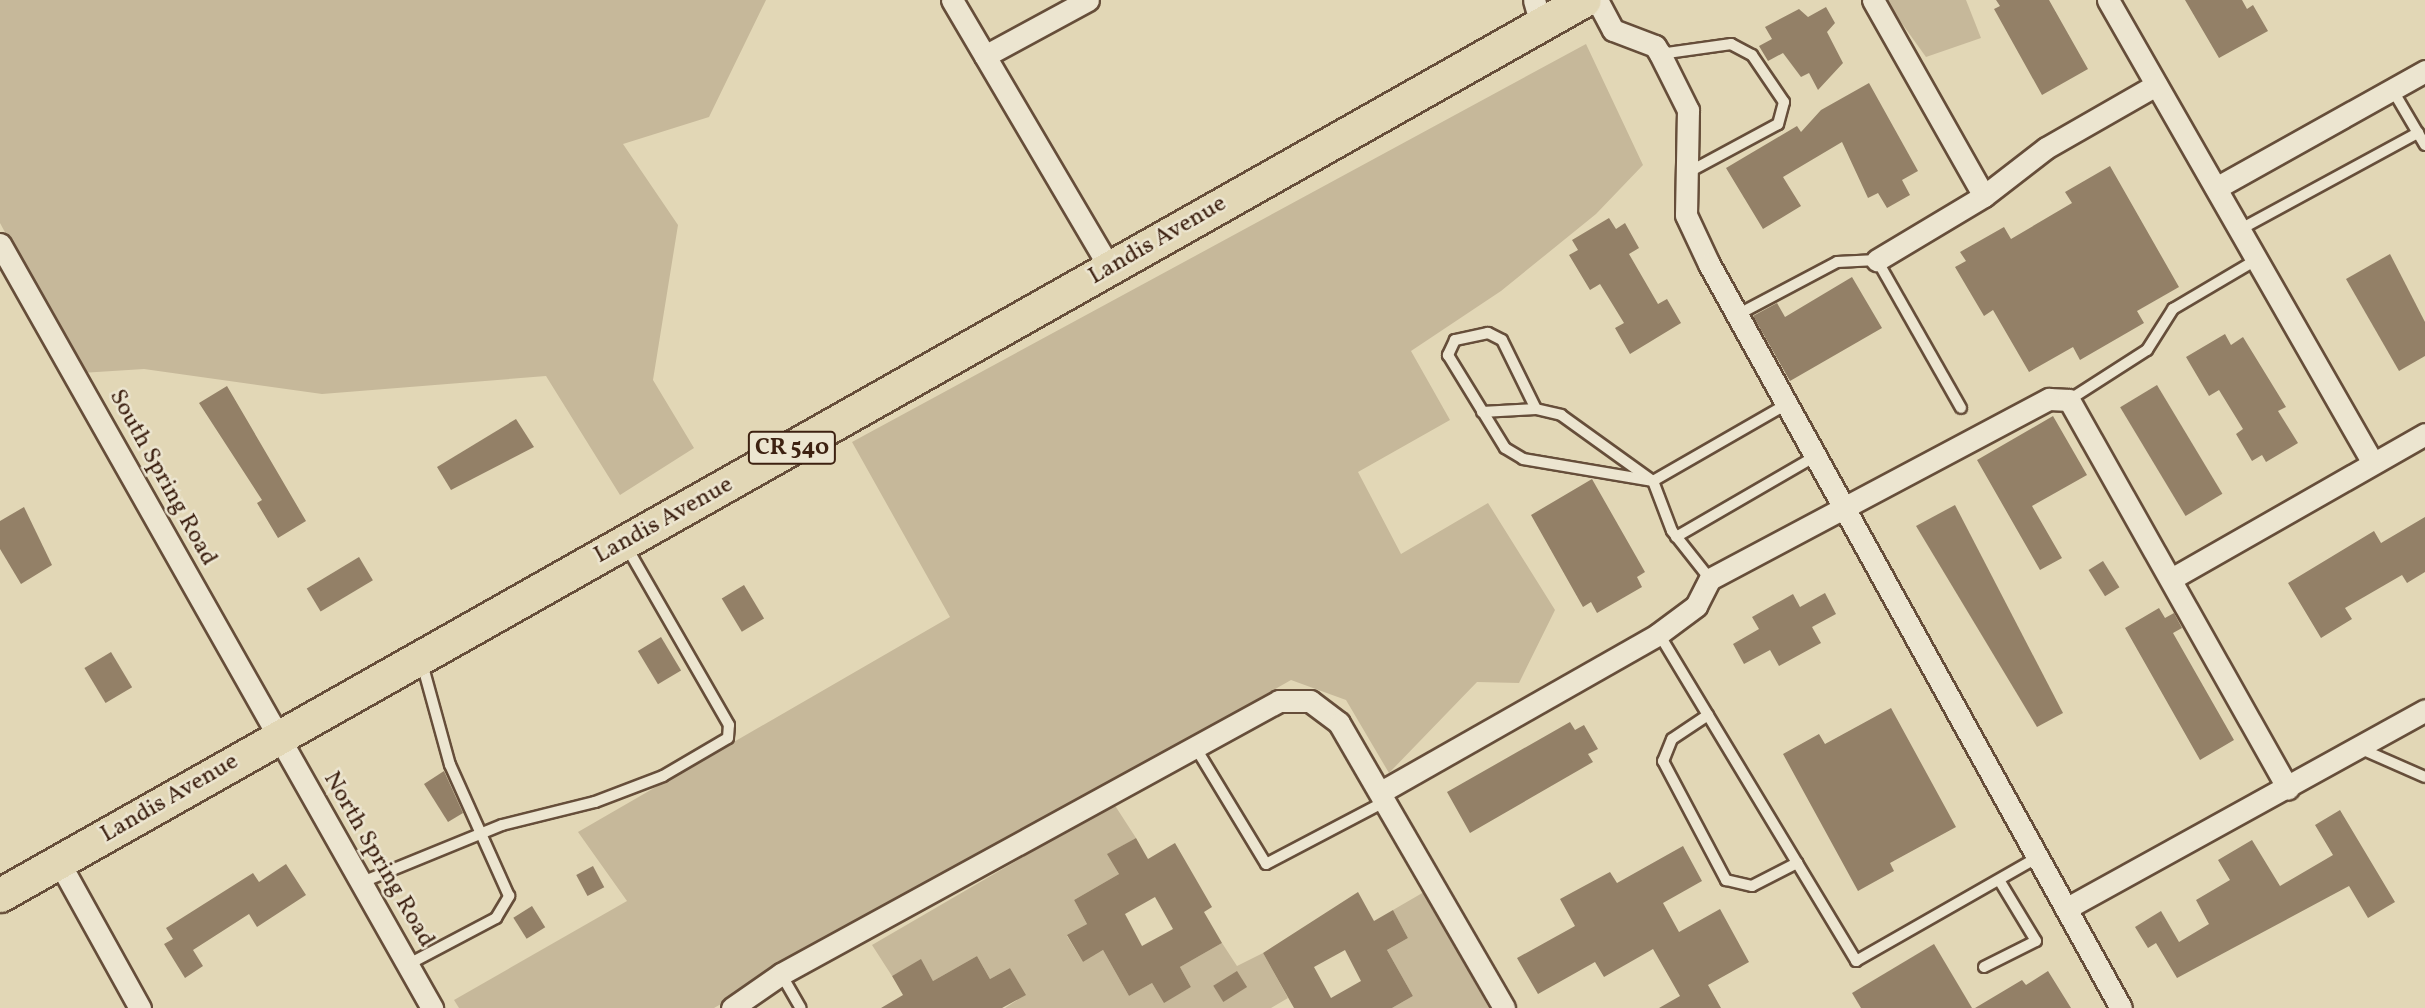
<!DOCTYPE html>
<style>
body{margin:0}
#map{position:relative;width:2425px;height:1008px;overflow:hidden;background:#e2d7b6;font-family:Vollkorn,serif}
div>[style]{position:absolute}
.green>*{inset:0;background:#c6b89a}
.building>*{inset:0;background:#938067;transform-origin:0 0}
.roads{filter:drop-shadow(2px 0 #664e3a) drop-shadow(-2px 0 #664e3a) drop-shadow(0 2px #664e3a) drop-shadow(0 -2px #664e3a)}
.lane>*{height:10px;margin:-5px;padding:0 5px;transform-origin:5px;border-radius:5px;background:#ece5d0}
.street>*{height:21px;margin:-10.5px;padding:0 10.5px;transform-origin:10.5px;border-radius:10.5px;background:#ece5d0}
.primary>*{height:33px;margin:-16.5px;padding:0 16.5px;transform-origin:16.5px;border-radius:16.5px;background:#e2d7b6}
span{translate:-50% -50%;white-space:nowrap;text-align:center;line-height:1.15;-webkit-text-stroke:5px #ece5d0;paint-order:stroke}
.shield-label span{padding:2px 5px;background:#ece5d0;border:2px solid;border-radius:5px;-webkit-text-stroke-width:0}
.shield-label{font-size:23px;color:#3d2111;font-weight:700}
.street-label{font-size:24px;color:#3d2111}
</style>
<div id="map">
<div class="green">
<div style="clip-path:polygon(0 0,766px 0,709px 117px,623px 144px,678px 225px,653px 380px,694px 448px,620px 495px,546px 376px,322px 394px,144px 369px,81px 373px,0 223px)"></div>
<div style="clip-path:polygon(1885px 0,1966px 0,1981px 38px,1926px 57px)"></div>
<div style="clip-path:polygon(1586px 44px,1643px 165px,1596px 214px,1501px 291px,1411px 351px,1450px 420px,1358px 472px,1401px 554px,1488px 503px,1555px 610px,1519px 683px,1477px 682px,1389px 773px,1346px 700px,1291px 680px,714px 1008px,459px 1008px,454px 1000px,627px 901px,578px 832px,950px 617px,852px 442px)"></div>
<div style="clip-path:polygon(1114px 804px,1136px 838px,1108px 854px,1119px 874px,1074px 900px,1087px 924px,1067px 936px,1083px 962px,1103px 950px,1129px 996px,1152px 983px,1164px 1002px,1191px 987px,1180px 967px,1222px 943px,1237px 966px,1263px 953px,1288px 998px,1271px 1008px,1005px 1008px,1025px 995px,1010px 968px,990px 979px,977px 956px,933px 981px,921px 960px,892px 976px,872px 945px)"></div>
<div style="clip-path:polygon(1424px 892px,1489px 1008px,1392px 1008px,1413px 996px,1387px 950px,1408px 938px,1393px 910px)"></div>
</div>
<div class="building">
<div style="clip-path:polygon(1996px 0,2049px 0,2088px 69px,2042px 95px,1994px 9px,2000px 6px)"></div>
<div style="clip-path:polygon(2185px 0,2242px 0,2247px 9px,2253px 5px,2268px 31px,2219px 58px)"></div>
<div style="clip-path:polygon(1826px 7px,1835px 23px,1827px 32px,1843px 63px,1818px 90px,1809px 73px,1801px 77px,1783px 53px,1768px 61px,1759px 46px,1772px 39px,1765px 27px,1799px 9px,1808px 17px)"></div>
<div style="clip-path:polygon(1869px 83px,1918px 171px,1902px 180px,1910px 195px,1887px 208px,1878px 193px,1868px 198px,1842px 142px,1783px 177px,1801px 206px,1763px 229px,1726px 168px,1797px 126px,1801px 132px,1821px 110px)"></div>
<div style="clip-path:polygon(2110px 166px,2179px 287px,2137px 311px,2144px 323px,2080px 360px,2073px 347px,2029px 372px,1993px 310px,1984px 316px,1955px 267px,1966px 261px,1960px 252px,2004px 227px,2011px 239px,2072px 203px,2065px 192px)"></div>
<div style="clip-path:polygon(1609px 218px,1616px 229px,1625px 223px,1639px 248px,1629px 254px,1658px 304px,1667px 299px,1681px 323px,1630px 354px,1615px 328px,1624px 323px,1600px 284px,1590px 290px,1569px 255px,1578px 250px,1572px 240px)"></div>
<div style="clip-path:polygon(2390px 254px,2425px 322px,2425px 356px,2399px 371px,2346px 279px)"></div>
<div style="clip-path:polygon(1852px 277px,1882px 328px,1790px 381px,1753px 316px,1777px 303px,1785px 317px)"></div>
<div style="clip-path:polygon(2225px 334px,2231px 345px,2243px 337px,2286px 407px,2278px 411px,2298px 443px,2266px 462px,2262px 455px,2252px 461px,2236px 434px,2243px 429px,2219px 390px,2209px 396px,2186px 357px)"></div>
<div style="left:2157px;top:385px;width:127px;height:43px;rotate:59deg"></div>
<div style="clip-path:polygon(227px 386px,306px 521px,278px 538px,257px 503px,262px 500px,199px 403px)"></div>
<div style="clip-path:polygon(2053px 416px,2087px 475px,2032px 506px,2062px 558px,2040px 570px,1977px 460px)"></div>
<div style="clip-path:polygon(516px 419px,534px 447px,451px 490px,437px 467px)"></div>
<div style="clip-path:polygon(1592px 479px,1645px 572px,1637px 577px,1642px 587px,1597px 613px,1591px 602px,1583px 607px,1531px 515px)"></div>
<div style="clip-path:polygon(1955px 505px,2063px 713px,2037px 727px,1916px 526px)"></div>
<div style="clip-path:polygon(24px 507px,52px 565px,21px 584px,0 549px,0 521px)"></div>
<div style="clip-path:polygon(2425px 517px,2425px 572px,2407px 583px,2402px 575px,2345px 608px,2352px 619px,2321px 638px,2288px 583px,2374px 531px,2381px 543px)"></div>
<div style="left:359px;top:557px;width:27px;height:61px;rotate:59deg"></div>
<div style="left:2103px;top:561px;width:31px;height:17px;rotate:58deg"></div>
<div style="left:744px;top:585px;width:39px;height:26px;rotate:59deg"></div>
<div style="clip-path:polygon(1825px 593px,1836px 614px,1812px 627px,1821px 643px,1779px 666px,1770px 650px,1744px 664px,1733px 644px,1759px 629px,1752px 617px,1793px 594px,1800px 607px)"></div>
<div style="clip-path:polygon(2159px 608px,2165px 618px,2174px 613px,2182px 628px,2173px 633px,2234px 740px,2200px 760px,2125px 628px)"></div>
<div style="left:661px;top:637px;width:39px;height:27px;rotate:59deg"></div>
<div style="left:111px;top:652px;width:41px;height:31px;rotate:59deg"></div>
<div style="clip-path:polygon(1891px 708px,1956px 827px,1890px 863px,1894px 871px,1858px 891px,1783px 754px,1819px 734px,1825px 744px)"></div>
<div style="clip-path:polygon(1570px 722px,1575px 730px,1584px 725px,1598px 749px,1588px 754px,1593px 762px,1470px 833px,1447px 792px)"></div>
<div style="clip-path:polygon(444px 771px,463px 813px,448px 822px,424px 784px)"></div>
<div style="clip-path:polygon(2340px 810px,2395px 902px,2368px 918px,2349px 886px,2177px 978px,2156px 943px,2148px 948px,2135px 927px,2161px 911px,2179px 942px,2209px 924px,2196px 900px,2230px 880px,2218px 860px,2252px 840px,2280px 886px,2333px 855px,2315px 825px)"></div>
<div style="clip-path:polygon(evenodd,1136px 838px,1148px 859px,1175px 843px,1212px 907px,1204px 912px,1222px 943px,1180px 967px,1191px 987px,1164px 1003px,1152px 983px,1129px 996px,1103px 950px,1083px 962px,1067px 935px,1087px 924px,1074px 900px,1119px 874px,1107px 854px,1136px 838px,1155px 897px,1173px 929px,1142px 946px,1125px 914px,1155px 897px)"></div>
<div style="clip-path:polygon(1683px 846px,1702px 881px,1663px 903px,1679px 932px,1720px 909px,1749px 962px,1708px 985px,1721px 1008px,1659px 1008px,1680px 996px,1653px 949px,1604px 977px,1595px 962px,1538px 994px,1517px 958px,1575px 926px,1560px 899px,1610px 872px,1617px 883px)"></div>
<div style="clip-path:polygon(286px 864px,306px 895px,257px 927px,249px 914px,193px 950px,203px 966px,185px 978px,164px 944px,173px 939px,166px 928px,253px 873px,259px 882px)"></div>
<div style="left:593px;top:866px;width:24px;height:19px;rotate:62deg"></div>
<div style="clip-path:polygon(evenodd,1358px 892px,1374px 921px,1393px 910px,1408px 938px,1387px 950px,1413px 996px,1392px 1008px,1294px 1008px,1263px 953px,1358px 892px,1345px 950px,1361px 981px,1331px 998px,1314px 967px,1345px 950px)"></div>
<div style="left:532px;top:906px;width:25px;height:22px;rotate:58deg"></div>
<div style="clip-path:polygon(1934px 944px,1972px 1008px,1861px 1008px,1852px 993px)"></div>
<div style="clip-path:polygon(977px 956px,990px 979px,1010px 968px,1026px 995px,1002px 1008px,881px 1008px,903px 995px,892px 976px,921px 959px,933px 981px)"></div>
<div style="left:1237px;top:971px;width:19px;height:28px;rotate:58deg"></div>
<div style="clip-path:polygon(2048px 971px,2071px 1008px,1975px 1008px,2022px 980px,2026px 985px)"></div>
</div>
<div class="roads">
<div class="lane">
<div style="left:1660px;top:54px;width:72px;rotate:-8deg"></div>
<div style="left:1731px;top:44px;width:24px;rotate:28deg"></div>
<div style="left:1752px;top:55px;width:57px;rotate:55.8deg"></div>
<div style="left:1784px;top:102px;width:23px;rotate:105deg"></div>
<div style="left:1778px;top:124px;width:101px;rotate:151.7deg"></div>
<div style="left:2392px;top:89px;width:65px;rotate:59.5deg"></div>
<div style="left:2239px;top:230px;width:204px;rotate:-28.5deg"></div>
<div style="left:1737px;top:315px;width:113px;rotate:-27.9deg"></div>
<div style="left:1837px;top:262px;width:40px;rotate:-2.9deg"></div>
<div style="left:1877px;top:260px;width:170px;rotate:60.4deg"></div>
<div style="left:2069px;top:400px;width:93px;rotate:-32.7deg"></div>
<div style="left:2147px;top:350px;width:49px;rotate:-57.6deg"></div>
<div style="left:2173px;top:309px;width:96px;rotate:-30.6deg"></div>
<div style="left:1536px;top:409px;width:77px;rotate:-116.2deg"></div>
<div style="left:1502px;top:340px;width:16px;rotate:-153deg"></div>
<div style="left:1488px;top:333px;width:34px;rotate:168deg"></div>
<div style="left:1455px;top:340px;width:17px;rotate:115deg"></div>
<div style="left:1448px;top:355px;width:109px;rotate:58.5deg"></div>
<div style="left:1505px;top:448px;width:21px;rotate:31deg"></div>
<div style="left:1523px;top:459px;width:132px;rotate:9.6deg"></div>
<div style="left:1653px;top:481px;width:53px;rotate:69.2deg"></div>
<div style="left:1672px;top:531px;width:61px;rotate:51.6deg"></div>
<div style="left:1482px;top:412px;width:54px;rotate:-3.2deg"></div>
<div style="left:1536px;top:409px;width:26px;rotate:13deg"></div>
<div style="left:1561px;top:415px;width:113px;rotate:35.7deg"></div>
<div style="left:1653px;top:481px;width:155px;rotate:-29.9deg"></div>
<div style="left:1676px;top:537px;width:162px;rotate:-30.1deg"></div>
<div style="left:1659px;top:634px;width:382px;rotate:58.9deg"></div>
<div style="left:1856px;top:961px;width:210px;rotate:-29.7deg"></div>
<div style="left:1708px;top:715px;width:43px;rotate:146.3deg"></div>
<div style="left:1672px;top:739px;width:24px;rotate:112deg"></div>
<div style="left:1663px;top:761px;width:135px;rotate:62.1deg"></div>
<div style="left:1726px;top:880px;width:27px;rotate:13deg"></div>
<div style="left:1752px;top:886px;width:51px;rotate:-27.1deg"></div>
<div style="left:1194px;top:745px;width:139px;rotate:58.8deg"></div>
<div style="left:1266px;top:864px;width:136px;rotate:-27.7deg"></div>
<div style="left:2359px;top:748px;width:72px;rotate:23.7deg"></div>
<div style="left:360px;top:883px;width:153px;rotate:-22.2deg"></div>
<div style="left:502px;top:825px;width:96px;rotate:-13.9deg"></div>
<div style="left:595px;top:802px;width:73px;rotate:-20.9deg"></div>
<div style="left:663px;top:776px;width:75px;rotate:-30.3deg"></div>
<div style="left:728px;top:738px;width:13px;rotate:-86deg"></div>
<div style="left:729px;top:725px;width:207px;rotate:-119.9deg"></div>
<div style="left:407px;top:965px;width:101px;rotate:-27.8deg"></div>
<div style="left:496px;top:918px;width:26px;rotate:-59deg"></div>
<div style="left:509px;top:896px;width:144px;rotate:-114.2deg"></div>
<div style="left:450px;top:765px;width:109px;rotate:-105.4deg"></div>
<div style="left:1984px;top:967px;width:58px;rotate:-26.6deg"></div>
<div style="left:2036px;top:941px;width:71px;rotate:-121.2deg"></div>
<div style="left:781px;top:974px;width:39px;rotate:60deg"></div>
</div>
<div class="street">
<div style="left:952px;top:0;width:65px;rotate:59.5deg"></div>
<div style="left:1088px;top:0;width:117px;rotate:151.5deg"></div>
<div style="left:985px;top:56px;width:246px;rotate:59.5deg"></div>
<div style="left:1534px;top:0;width:25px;rotate:74deg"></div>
<div style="left:1597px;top:0;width:34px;rotate:62deg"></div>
<div style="left:1613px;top:30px;width:45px;rotate:20.9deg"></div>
<div style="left:1655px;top:46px;width:9px;rotate:58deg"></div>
<div style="left:1660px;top:54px;width:63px;rotate:63.4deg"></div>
<div style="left:1688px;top:110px;width:105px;rotate:91.1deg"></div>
<div style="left:1686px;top:215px;width:54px;rotate:64.9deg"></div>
<div style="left:1709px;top:264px;width:850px;rotate:61.02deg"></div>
<div style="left:1873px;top:0;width:225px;rotate:60.5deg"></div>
<div style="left:1984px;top:196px;width:125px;rotate:149.1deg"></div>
<div style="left:2108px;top:0;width:533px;rotate:60.22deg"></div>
<div style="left:2216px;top:188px;width:240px;rotate:-29.2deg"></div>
<div style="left:1984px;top:196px;width:78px;rotate:-37.7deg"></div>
<div style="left:2046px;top:148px;width:127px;rotate:-29.8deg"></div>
<div style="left:0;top:244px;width:878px;rotate:60.51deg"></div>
<div style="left:2171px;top:579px;width:292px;rotate:-29.7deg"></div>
<div style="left:1381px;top:792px;width:318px;rotate:-29.6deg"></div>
<div style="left:1657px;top:635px;width:49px;rotate:-36.6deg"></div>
<div style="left:1696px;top:606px;width:30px;rotate:-63deg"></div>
<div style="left:1710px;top:579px;width:384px;rotate:-28deg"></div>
<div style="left:2049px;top:399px;width:20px;rotate:3deg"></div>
<div style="left:2069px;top:400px;width:446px;rotate:60.6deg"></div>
<div style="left:59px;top:862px;width:167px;rotate:61deg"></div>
<div style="left:2067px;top:908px;width:409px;rotate:-28.9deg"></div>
<div style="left:732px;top:1008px;width:60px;rotate:-34.8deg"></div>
<div style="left:781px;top:974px;width:568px;rotate:-28.73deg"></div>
<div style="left:1279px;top:701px;width:31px"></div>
<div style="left:1310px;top:701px;width:36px;rotate:37deg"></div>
<div style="left:1339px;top:723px;width:329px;rotate:59.9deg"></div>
</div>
<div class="primary">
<div style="left:0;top:895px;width:1819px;rotate:-29.47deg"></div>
</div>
</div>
<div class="shield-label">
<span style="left:792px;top:448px">CR 540</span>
</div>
<div class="street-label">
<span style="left:1158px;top:241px;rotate:-30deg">Landis Avenue</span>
<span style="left:162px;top:478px;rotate:61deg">South Spring Road</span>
<span style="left:664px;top:521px;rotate:-29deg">Landis Avenue</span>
<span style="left:170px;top:799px;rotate:-30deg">Landis Avenue</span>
<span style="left:378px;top:860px;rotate:60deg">North Spring Road</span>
</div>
</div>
